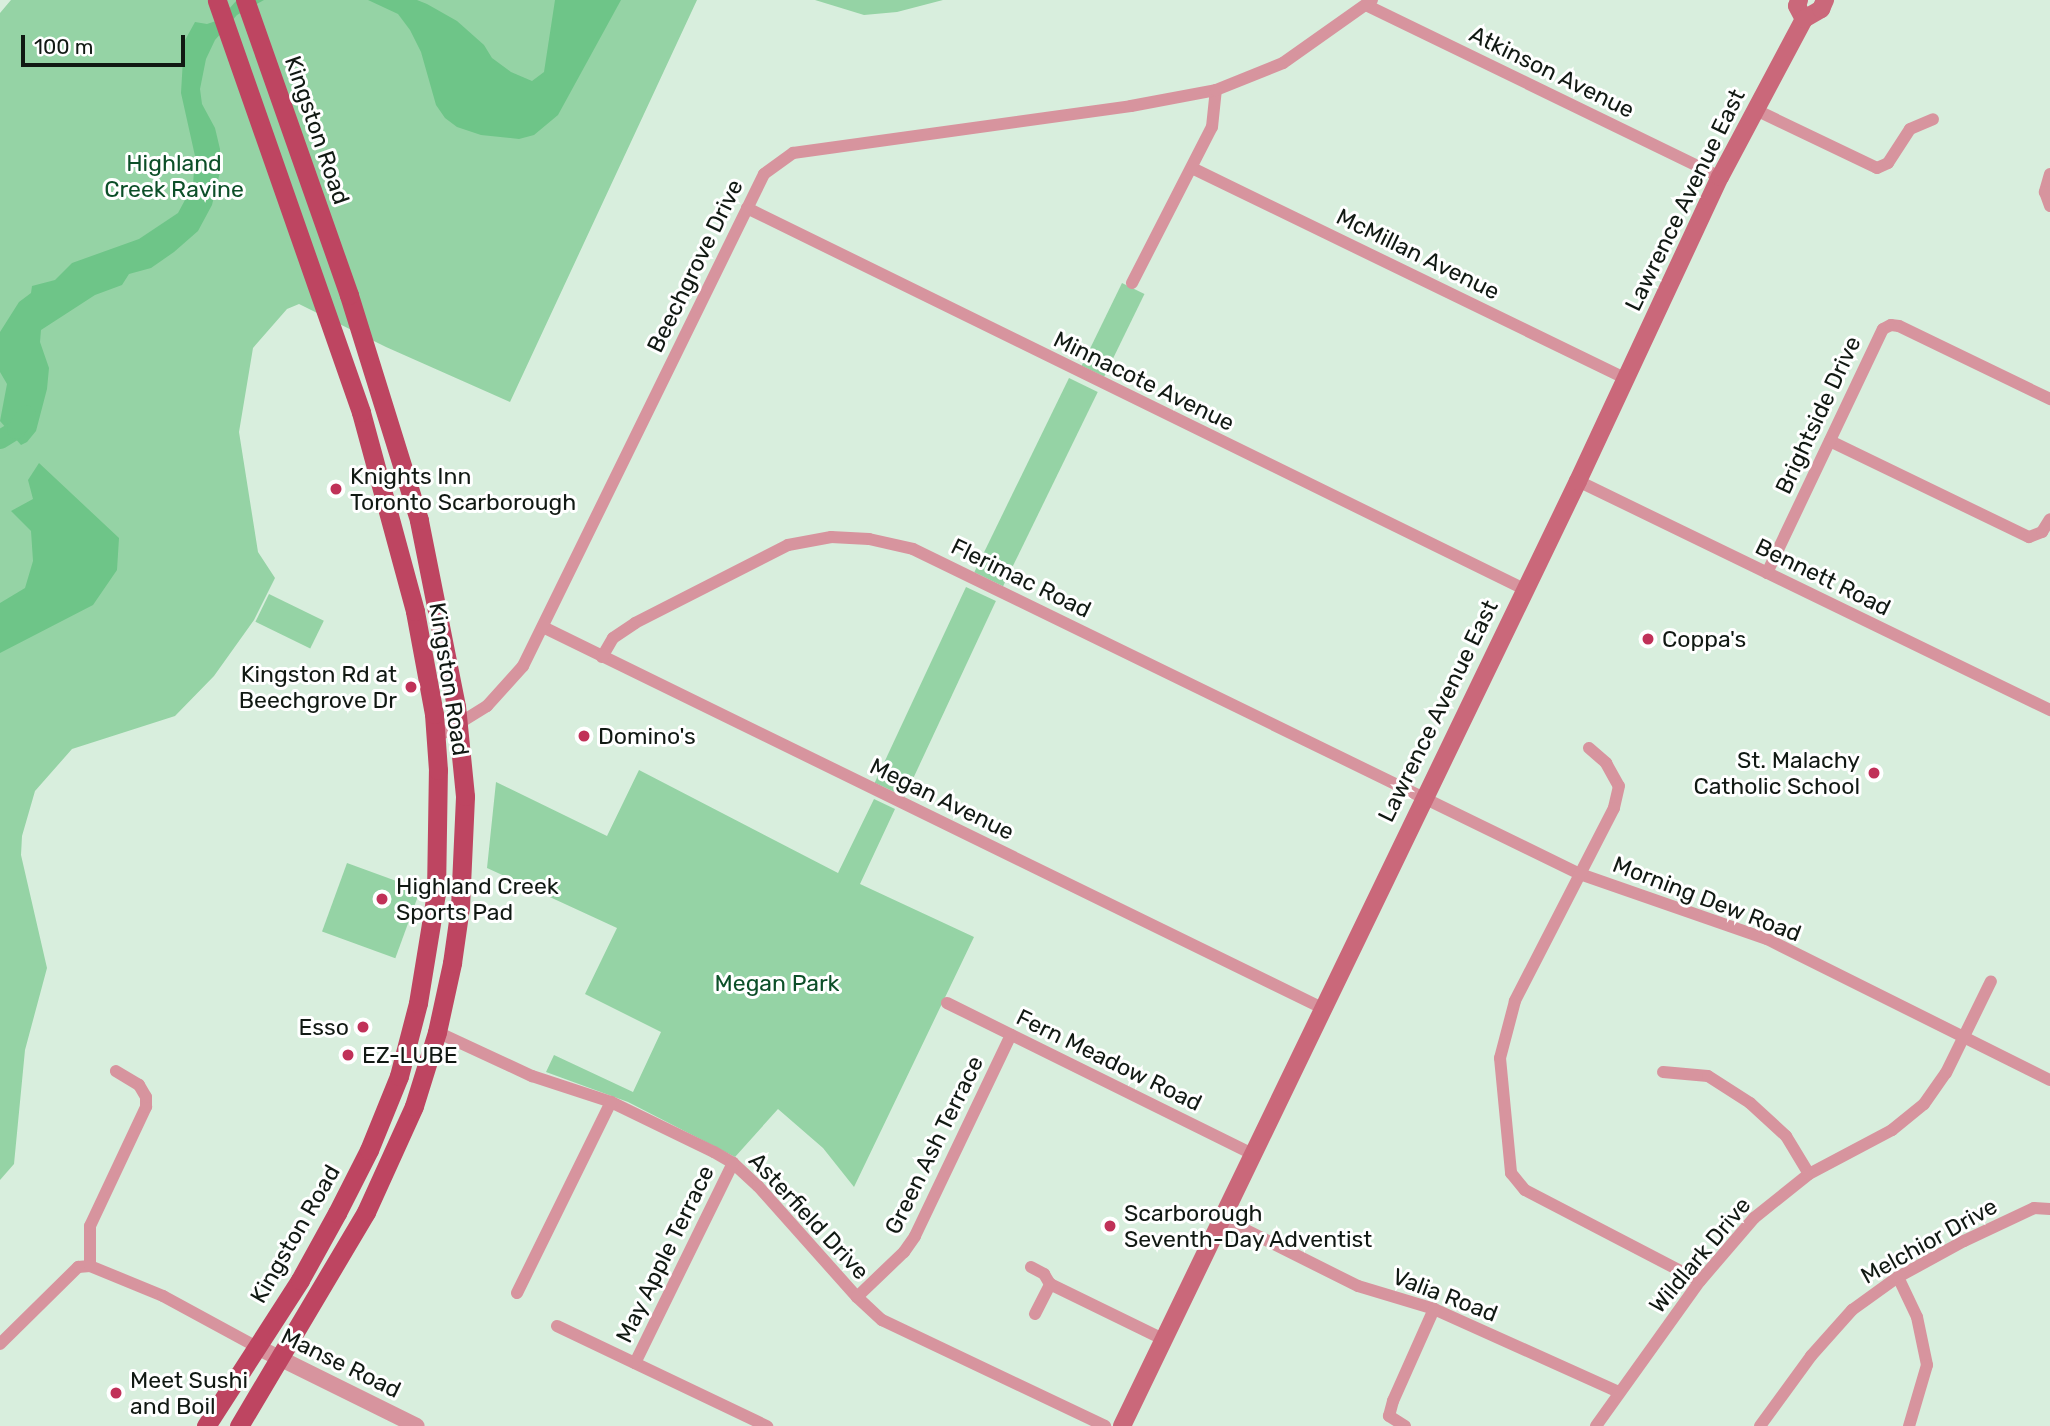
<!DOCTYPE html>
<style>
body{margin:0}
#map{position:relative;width:2050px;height:1426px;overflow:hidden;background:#d8eedd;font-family:Rubik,sans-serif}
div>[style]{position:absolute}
.green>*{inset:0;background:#95d3a5;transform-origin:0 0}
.water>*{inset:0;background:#6ec588}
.river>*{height:19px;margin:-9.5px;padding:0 9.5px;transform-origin:9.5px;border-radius:9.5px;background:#6ec588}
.minor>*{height:12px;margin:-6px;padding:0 6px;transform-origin:6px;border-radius:6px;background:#d7949e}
.tertiary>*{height:16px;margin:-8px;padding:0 8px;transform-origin:8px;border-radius:8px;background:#d7949e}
.secondary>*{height:18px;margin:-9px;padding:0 9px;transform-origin:9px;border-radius:9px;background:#ca687a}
.primary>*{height:19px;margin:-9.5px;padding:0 9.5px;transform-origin:9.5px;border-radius:9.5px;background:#be4561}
.dots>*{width:19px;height:19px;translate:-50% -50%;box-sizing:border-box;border:4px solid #fff;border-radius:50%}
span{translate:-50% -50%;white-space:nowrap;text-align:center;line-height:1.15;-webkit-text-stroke:6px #fff;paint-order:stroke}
.street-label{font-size:23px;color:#111913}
.park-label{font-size:23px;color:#0c4f28}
.poi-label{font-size:23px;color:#111913}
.left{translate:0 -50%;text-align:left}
.right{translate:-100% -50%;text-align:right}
.scale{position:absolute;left:21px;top:35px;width:164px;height:32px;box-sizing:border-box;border:4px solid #111913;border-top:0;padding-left:9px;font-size:21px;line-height:24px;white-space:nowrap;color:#111913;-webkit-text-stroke:5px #fff;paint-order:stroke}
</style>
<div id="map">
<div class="green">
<div style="clip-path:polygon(11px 0,697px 0,510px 402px,386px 347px,299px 304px,287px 309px,253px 348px,239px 432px,258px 552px,275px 578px,254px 620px,214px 676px,175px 716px,72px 749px,35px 791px,22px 836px,21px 855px,47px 968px,25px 1050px,14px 1164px,0 1180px,0 13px)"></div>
<div style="clip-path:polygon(815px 0,943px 0,897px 12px,864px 15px)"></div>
<div style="left:1122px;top:283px;width:25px;height:92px;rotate:26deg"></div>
<div style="left:1069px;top:378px;width:32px;height:216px;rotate:26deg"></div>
<div style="left:966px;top:587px;width:33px;height:216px;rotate:25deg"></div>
<div style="left:269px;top:594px;width:61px;height:31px;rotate:26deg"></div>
<div style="clip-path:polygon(639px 770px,838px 873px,874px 799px,895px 809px,860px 884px,974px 937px,854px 1187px,823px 1148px,778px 1109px,735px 1157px,628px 1102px,546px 1072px,554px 1055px,633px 1092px,661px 1032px,585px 994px,617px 928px,487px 868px,496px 782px,607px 836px)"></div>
<div style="left:347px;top:863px;width:78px;height:73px;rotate:20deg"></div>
</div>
<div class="water">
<div style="clip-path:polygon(237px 0,264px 0,237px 15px,215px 40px,206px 59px,200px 89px,202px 104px,215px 128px,220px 149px,220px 172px,212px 205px,198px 231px,174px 252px,151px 268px,129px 274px,122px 285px,95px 295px,41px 330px,40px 342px,49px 368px,47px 389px,36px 431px,27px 442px,21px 445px,0 421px,7px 384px,0 372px,0 332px,19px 302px,31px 293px,32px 286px,55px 280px,72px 263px,139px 239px,178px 213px,193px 185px,195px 156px,181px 93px,184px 42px,195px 22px,207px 24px,219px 20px)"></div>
<div style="clip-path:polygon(368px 0,417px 0,427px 4px,457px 21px,484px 45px,492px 58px,511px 72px,532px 81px,544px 72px,555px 0,621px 0,558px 115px,534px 135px,519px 139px,481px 135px,457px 127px,445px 118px,436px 105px,421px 52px,410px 30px,398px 14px)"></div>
<div style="clip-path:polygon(39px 463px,119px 538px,117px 570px,93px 605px,0 653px,0 603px,25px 588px,33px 561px,31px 531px,11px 511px,33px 499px,28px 480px)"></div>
</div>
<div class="river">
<div style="left:0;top:439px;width:19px;rotate:-32deg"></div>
<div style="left:16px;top:429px;width:18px;rotate:-56deg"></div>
</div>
<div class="minor">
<div style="left:1366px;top:5px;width:394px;rotate:25.9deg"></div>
<div style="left:1756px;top:110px;width:134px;rotate:25.6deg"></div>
<div style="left:1877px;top:168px;width:12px;rotate:-24deg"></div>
<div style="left:1888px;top:163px;width:40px;rotate:-57.1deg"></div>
<div style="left:1910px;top:129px;width:25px;rotate:-23deg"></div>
<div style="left:1192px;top:168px;width:481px;rotate:25.9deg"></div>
<div style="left:2050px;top:174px;width:19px;rotate:106deg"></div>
<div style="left:2045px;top:192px;width:15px;rotate:70deg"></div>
<div style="left:747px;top:208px;width:865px;rotate:26.12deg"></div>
<div style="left:1132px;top:283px;width:175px;rotate:-62.9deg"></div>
<div style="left:1212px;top:127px;width:37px;rotate:-84deg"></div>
<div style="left:1830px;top:441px;width:221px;rotate:25.8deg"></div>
<div style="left:2029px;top:537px;width:14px;rotate:-21deg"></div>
<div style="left:2042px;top:532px;width:15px;rotate:-58deg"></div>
<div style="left:1578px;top:481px;width:525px;rotate:25.88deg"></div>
<div style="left:1767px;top:573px;width:270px;rotate:-64.6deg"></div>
<div style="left:1883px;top:329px;width:9px;rotate:-27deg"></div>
<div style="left:1891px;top:325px;width:8px;rotate:7deg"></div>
<div style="left:1899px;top:326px;width:168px;rotate:25.8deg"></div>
<div style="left:543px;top:627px;width:867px;rotate:26.06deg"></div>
<div style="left:602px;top:657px;width:22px;rotate:-60deg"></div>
<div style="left:613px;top:638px;width:27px;rotate:-34deg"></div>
<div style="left:635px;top:623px;width:172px;rotate:-27deg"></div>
<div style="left:788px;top:545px;width:44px;rotate:-10.5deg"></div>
<div style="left:831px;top:537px;width:38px;rotate:3deg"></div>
<div style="left:869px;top:539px;width:45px;rotate:12.8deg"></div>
<div style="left:913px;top:549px;width:742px;rotate:25.98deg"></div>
<div style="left:1580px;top:874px;width:198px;rotate:19.2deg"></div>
<div style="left:1767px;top:939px;width:316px;rotate:26.5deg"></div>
<div style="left:437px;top:737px;width:59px;rotate:-31.8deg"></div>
<div style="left:487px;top:706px;width:54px;rotate:-48deg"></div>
<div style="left:523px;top:666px;width:548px;rotate:-63.9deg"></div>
<div style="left:764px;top:174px;width:36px;rotate:-36deg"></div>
<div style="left:793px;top:153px;width:341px;rotate:-7.9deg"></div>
<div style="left:1131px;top:106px;width:86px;rotate:-10.7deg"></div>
<div style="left:1216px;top:90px;width:72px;rotate:-21.9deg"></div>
<div style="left:1283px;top:63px;width:109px;rotate:-35.3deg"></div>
<div style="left:1589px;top:748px;width:23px;rotate:41deg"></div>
<div style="left:1606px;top:763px;width:26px;rotate:61deg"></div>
<div style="left:1619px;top:786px;width:23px;rotate:103deg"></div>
<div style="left:1614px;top:808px;width:217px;rotate:117.2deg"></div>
<div style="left:1515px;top:1001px;width:59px;rotate:104.7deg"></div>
<div style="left:1500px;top:1058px;width:116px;rotate:84.5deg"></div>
<div style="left:1511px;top:1173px;width:22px;rotate:51deg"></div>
<div style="left:1525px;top:1190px;width:197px;rotate:27.5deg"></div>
<div style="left:947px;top:1003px;width:341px;rotate:26.3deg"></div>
<div style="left:437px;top:1032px;width:105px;rotate:24.9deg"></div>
<div style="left:532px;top:1076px;width:83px;rotate:18.2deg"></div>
<div style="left:611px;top:1102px;width:114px;rotate:25.9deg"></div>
<div style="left:714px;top:1152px;width:22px;rotate:30deg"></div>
<div style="left:733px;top:1163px;width:34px;rotate:43deg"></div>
<div style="left:758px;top:1186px;width:149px;rotate:48.3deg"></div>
<div style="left:857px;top:1297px;width:34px;rotate:43deg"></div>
<div style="left:882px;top:1320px;width:247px;rotate:25.4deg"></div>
<div style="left:1663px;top:1072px;width:45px;rotate:5.1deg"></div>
<div style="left:1708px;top:1076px;width:50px;rotate:32.7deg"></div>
<div style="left:1750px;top:1103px;width:49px;rotate:42.5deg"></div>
<div style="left:1786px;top:1136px;width:44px;rotate:58.8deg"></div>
<div style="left:1220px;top:1217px;width:154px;rotate:26.6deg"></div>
<div style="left:1358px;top:1286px;width:79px;rotate:16.8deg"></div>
<div style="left:1434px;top:1309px;width:203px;rotate:24.2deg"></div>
<div style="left:90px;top:1266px;width:40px;rotate:-90deg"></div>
<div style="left:90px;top:1226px;width:132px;rotate:-64.8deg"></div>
<div style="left:146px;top:1107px;width:10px;rotate:-90deg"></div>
<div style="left:146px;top:1097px;width:14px;rotate:-120deg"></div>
<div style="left:139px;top:1085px;width:27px;rotate:-149deg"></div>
<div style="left:1031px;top:1267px;width:15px;rotate:28deg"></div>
<div style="left:1044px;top:1274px;width:12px;rotate:59deg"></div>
<div style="left:1050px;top:1284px;width:126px;rotate:26deg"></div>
<div style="left:1898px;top:1277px;width:44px;rotate:64.6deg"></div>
<div style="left:1917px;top:1317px;width:49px;rotate:78.2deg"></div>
<div style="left:1927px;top:1365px;width:64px;rotate:106.4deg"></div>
<div style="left:517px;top:1293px;width:213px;rotate:-63.8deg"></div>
<div style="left:857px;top:1297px;width:65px;rotate:-43.8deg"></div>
<div style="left:904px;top:1252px;width:19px;rotate:-55deg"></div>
<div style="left:915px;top:1236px;width:223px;rotate:-64.5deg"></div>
<div style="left:1035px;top:1314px;width:34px;rotate:-63deg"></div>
<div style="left:557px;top:1326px;width:233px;rotate:25.5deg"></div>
<div style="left:0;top:1344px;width:110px;rotate:-44.6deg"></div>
<div style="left:78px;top:1267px;width:12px;rotate:-5deg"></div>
<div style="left:90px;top:1266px;width:79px;rotate:22.3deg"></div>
<div style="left:163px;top:1296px;width:107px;rotate:28.5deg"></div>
<div style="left:635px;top:1363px;width:223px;rotate:-63.9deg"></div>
<div style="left:1405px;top:1426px;width:19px;rotate:-148deg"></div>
<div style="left:1389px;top:1416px;width:16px;rotate:-75deg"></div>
<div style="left:1393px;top:1401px;width:101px;rotate:-66deg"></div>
<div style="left:1596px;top:1426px;width:178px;rotate:-54.4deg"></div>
<div style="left:1700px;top:1281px;width:83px;rotate:-49.4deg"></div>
<div style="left:1754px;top:1218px;width:70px;rotate:-38.7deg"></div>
<div style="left:1809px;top:1174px;width:94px;rotate:-27.9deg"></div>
<div style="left:1892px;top:1130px;width:41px;rotate:-39.1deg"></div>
<div style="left:1924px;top:1104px;width:38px;rotate:-55deg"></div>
<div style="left:1946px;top:1073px;width:102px;rotate:-63.9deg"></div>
<div style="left:1760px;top:1426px;width:87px;rotate:-53.9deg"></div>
<div style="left:1811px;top:1356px;width:62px;rotate:-48.3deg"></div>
<div style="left:1852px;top:1310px;width:57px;rotate:-35.7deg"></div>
<div style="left:1898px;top:1277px;width:75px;rotate:-28.6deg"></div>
<div style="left:1964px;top:1241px;width:77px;rotate:-25.2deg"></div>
<div style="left:2034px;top:1208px;width:16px;rotate:4deg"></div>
</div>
<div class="tertiary">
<div style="left:257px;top:1347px;width:178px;rotate:26.3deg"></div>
</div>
<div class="secondary">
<div style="left:1799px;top:0;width:6px;rotate:108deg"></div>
<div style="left:1797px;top:6px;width:15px;rotate:62deg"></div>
<div style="left:1122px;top:1426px;width:1049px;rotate:-64.24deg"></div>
<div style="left:1578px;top:481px;width:336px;rotate:-65deg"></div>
<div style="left:1720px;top:177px;width:179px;rotate:-62deg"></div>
<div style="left:1804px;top:19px;width:20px;rotate:-30deg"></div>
<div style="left:1821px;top:9px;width:10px;rotate:-66deg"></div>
</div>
<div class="primary">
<div style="left:206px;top:1426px;width:174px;rotate:-57.2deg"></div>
<div style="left:300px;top:1280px;width:77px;rotate:-61.1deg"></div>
<div style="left:337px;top:1213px;width:71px;rotate:-63.1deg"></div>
<div style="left:369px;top:1150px;width:80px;rotate:-67.9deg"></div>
<div style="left:399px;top:1076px;width:75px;rotate:-75.4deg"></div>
<div style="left:418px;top:1003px;width:111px;rotate:-80.7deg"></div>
<div style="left:436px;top:893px;width:123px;rotate:-89.1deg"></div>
<div style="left:438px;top:770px;width:56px;rotate:-94.1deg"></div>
<div style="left:434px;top:714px;width:105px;rotate:-100.5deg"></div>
<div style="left:415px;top:611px;width:206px;rotate:-105.2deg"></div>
<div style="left:361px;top:412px;width:436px;rotate:-109.3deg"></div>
<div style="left:239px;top:1426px;width:249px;rotate:-59.3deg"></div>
<div style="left:366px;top:1212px;width:116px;rotate:-65.6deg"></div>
<div style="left:414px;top:1106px;width:77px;rotate:-72.7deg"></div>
<div style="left:437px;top:1032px;width:71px;rotate:-77.7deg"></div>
<div style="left:452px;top:963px;width:57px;rotate:-81.9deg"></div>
<div style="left:460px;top:907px;width:111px;rotate:-87.4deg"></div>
<div style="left:465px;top:796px;width:90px;rotate:-95.7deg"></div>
<div style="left:456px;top:706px;width:190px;rotate:-101.3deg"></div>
<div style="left:419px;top:520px;width:236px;rotate:-107.3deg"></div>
<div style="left:349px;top:295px;width:313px;rotate:-109.4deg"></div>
</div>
<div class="dots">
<div style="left:336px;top:489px;background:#c03158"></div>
<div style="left:1648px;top:639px;background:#c03158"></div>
<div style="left:411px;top:687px;background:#c03158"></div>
<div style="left:584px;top:736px;background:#c03158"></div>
<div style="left:1874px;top:773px;background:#c03158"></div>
<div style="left:382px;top:899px;background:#c03158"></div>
<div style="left:363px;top:1027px;background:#c03158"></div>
<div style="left:348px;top:1055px;background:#c03158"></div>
<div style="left:1110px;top:1226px;background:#c03158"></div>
<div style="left:116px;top:1393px;background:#c03158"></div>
</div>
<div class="street-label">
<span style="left:1552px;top:72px;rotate:26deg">Atkinson Avenue</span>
<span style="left:317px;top:130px;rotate:71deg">Kingston Road</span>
<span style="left:1685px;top:200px;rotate:-64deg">Lawrence Avenue East</span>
<span style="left:1418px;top:254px;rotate:26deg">McMillan Avenue</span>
<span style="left:695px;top:266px;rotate:-64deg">Beechgrove Drive</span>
<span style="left:1144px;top:381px;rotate:26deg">Minnacote Avenue</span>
<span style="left:1818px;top:415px;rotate:-65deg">Brightside Drive</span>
<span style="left:1823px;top:577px;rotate:26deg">Bennett Road</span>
<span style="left:1021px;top:578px;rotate:26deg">Flerimac Road</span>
<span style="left:449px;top:679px;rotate:81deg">Kingston Road</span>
<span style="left:1438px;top:711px;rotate:-64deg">Lawrence Avenue East</span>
<span style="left:942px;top:799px;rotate:26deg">Megan Avenue</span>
<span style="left:1707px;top:899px;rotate:21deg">Morning Dew Road</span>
<span style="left:1109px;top:1060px;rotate:26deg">Fern Meadow Road</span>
<span style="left:934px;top:1145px;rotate:-64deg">Green Ash Terrace</span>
<span style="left:809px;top:1216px;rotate:47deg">Asterfield Drive</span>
<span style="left:295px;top:1234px;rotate:-60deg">Kingston Road</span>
<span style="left:1929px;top:1241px;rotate:-29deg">Melchior Drive</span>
<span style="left:665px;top:1254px;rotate:-64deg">May Apple Terrace</span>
<span style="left:1700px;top:1255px;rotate:-50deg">Wildlark Drive</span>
<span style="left:1445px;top:1295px;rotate:21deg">Valia Road</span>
<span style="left:341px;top:1363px;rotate:26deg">Manse Road</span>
</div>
<div class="park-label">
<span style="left:174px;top:176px">Highland<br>Creek Ravine</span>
<span style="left:777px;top:983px">Megan Park</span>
</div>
<div class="poi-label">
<span class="left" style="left:350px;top:489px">Knights Inn<br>Toronto Scarborough</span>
<span class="left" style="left:1662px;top:639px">Coppa's</span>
<span class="right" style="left:397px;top:687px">Kingston Rd at<br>Beechgrove Dr</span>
<span class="left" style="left:598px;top:736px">Domino's</span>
<span class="right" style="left:1860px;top:773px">St. Malachy<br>Catholic School</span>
<span class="left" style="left:396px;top:899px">Highland Creek<br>Sports Pad</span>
<span class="right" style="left:349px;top:1027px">Esso</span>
<span class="left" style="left:362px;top:1055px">EZ-LUBE</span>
<span class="left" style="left:1124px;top:1226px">Scarborough<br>Seventh-Day Adventist</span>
<span class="left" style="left:130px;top:1393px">Meet Sushi<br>and Boil</span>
</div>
<div class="scale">100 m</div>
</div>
